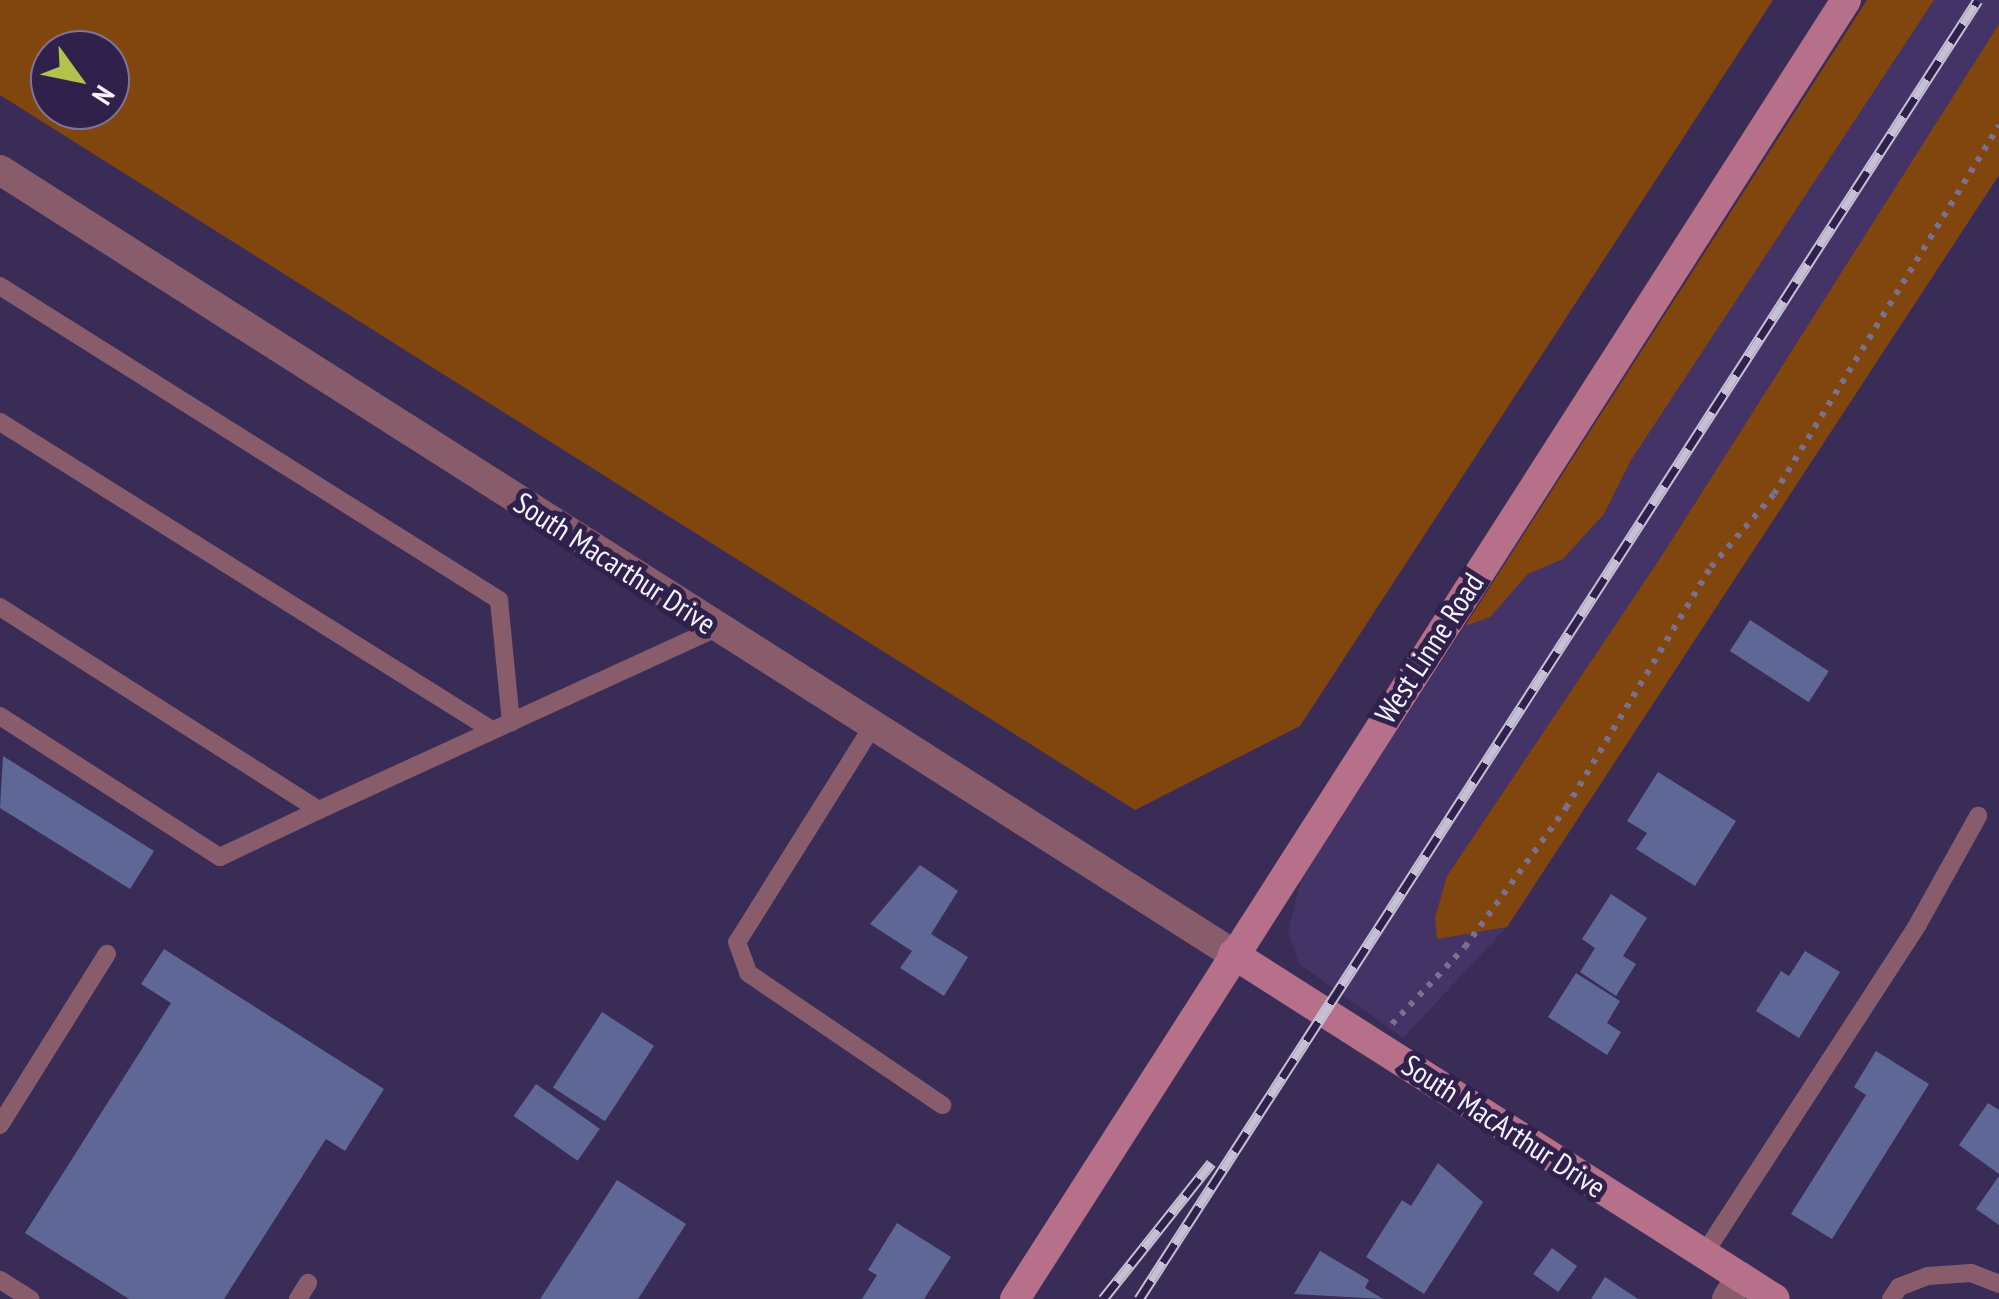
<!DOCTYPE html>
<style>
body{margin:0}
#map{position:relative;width:1999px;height:1299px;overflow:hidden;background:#392c57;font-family:"PT Sans Narrow",sans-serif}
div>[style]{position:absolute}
.built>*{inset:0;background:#433366}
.green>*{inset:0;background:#81450e}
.building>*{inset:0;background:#5f6796;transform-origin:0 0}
.path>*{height:6px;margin-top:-3px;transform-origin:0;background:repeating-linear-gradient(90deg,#7a7191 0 5px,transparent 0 13px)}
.lane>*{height:18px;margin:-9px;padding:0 9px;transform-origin:9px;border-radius:9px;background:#895c6c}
.street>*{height:30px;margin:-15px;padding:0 15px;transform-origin:15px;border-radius:15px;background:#895c6c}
.secondary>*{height:30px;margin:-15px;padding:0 15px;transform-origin:15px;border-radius:15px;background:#b6708a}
.rail>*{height:11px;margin-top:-5.5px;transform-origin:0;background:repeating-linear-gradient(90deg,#2f214c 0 22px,#c5c0d3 0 44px);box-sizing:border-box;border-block:2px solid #c5c0d3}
span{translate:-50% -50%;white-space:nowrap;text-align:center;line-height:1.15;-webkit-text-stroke:10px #2f214c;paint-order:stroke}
.street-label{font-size:30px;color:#f4f2fd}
.north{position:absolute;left:30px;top:30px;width:100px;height:100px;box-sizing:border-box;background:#2f214c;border:2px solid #7e7593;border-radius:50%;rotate:123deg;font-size:28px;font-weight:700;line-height:40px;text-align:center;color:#f4f2fd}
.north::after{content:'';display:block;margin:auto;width:35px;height:45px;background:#b2c34c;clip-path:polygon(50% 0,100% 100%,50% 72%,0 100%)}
</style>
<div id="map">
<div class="built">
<div style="clip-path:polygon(1867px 0,1999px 0,1999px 175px,1507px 927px,1403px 1038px,1299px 964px,1288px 932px,1301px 880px)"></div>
</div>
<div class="green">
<div style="clip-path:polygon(evenodd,0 0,1773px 0,1300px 726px,1135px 810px,0 95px,0 0,50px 50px,110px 50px,110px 110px,50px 110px,50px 50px)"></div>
<div style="clip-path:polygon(1867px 0,1934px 0,1631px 460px,1604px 514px,1563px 559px,1528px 574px,1490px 617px,1465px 626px)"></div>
<div style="clip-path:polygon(1999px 24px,1999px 175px,1507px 927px,1437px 939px,1435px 918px,1447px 876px,1663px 554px)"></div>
</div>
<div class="building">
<div style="left:1750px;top:620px;width:94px;height:37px;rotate:33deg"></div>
<div style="clip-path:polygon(3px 756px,154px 851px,130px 889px,0 808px)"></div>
<div style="clip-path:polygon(1658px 772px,1736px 821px,1695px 886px,1636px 849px,1647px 833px,1627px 821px)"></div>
<div style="clip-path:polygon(920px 865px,958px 891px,931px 934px,968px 957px,944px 996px,900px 968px,912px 951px,870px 924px)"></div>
<div style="clip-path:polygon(1611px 894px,1647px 918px,1623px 956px,1636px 964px,1616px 996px,1580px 972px,1595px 948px,1582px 939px)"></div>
<div style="clip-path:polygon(164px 949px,384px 1089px,345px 1151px,326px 1139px,224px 1299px,129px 1299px,25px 1233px,171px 1003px,141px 984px)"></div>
<div style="clip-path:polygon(1805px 951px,1840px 972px,1799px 1038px,1756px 1011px,1781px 971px,1789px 976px)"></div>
<div style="clip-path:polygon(1576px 973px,1620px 1001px,1607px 1023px,1621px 1032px,1607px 1055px,1548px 1017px)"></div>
<div style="left:602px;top:1012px;width:62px;height:90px;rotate:33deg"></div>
<div style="clip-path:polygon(1876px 1051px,1929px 1084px,1832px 1239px,1791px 1214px,1866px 1095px,1854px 1087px)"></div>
<div style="left:536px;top:1084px;width:78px;height:39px;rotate:35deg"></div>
<div style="clip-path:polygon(1988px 1103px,1999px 1110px,1999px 1174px,1959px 1145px)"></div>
<div style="clip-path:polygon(1438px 1163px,1483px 1202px,1424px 1294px,1366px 1257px,1402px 1200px,1411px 1206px)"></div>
<div style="clip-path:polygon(1999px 1176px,1999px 1225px,1976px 1209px)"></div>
<div style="clip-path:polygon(617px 1180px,686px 1224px,638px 1299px,540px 1299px)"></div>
<div style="clip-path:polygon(897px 1223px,951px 1257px,924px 1299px,862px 1299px,877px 1275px,868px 1270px)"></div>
<div style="left:1552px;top:1248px;width:31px;height:32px;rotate:36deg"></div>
<div style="clip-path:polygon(1320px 1251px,1369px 1280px,1365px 1288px,1383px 1299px,1294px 1294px)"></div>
<div style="clip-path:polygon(1605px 1277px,1638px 1299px,1591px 1299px)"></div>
</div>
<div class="path">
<div style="left:1392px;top:1024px;width:106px;rotate:-46.5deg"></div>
<div style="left:1465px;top:947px;width:172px;rotate:-54deg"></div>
<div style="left:1566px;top:808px;width:281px;rotate:-59deg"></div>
<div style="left:1711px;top:567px;width:96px;rotate:-49.2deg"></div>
<div style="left:1774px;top:494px;width:432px;rotate:-58.6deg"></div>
</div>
<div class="lane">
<div style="left:0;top:286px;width:590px;rotate:32.18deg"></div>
<div style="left:499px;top:600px;width:123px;rotate:84.4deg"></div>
<div style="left:0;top:422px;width:580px;rotate:32.05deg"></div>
<div style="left:0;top:607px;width:378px;rotate:32.5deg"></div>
<div style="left:319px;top:810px;width:437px;rotate:-24.6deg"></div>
<div style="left:0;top:716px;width:261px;rotate:32.7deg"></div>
<div style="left:220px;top:857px;width:110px;rotate:-25.4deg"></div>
<div style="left:874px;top:724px;width:257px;rotate:122.1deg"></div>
<div style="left:737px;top:942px;width:33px;rotate:70deg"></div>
<div style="left:748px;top:973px;width:235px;rotate:34.2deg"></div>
<div style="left:0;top:1125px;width:202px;rotate:-58deg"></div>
<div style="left:1704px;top:1254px;width:393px;rotate:-57deg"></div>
<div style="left:1918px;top:924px;width:124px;rotate:-60.9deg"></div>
<div style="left:0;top:1280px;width:36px;rotate:32deg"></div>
<div style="left:298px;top:1299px;width:19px;rotate:-58deg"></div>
<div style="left:1891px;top:1299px;width:14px;rotate:-56deg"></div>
<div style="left:1899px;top:1287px;width:31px;rotate:-21deg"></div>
<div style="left:1928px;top:1276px;width:43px;rotate:-4deg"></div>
<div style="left:1971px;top:1273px;width:30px;rotate:21deg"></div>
</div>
<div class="street">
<div style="left:0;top:170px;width:1461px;rotate:32.45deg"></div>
<div style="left:1727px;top:1299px;width:26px;rotate:-58deg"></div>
</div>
<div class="secondary">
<div style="left:1233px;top:954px;width:642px;rotate:32.48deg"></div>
<div style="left:1015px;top:1299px;width:1542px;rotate:-57.39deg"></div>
</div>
<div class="rail">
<div style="left:1103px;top:1299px;width:174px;rotate:-51.5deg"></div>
<div style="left:1139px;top:1299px;width:1546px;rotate:-57.14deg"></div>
</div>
<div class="street-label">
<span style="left:615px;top:563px;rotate:33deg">South Macarthur Drive</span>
<span style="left:1429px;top:648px;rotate:-57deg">West Linne Road</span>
<span style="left:1504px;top:1126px;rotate:33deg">South MacArthur Drive</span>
</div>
<div class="north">N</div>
</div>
